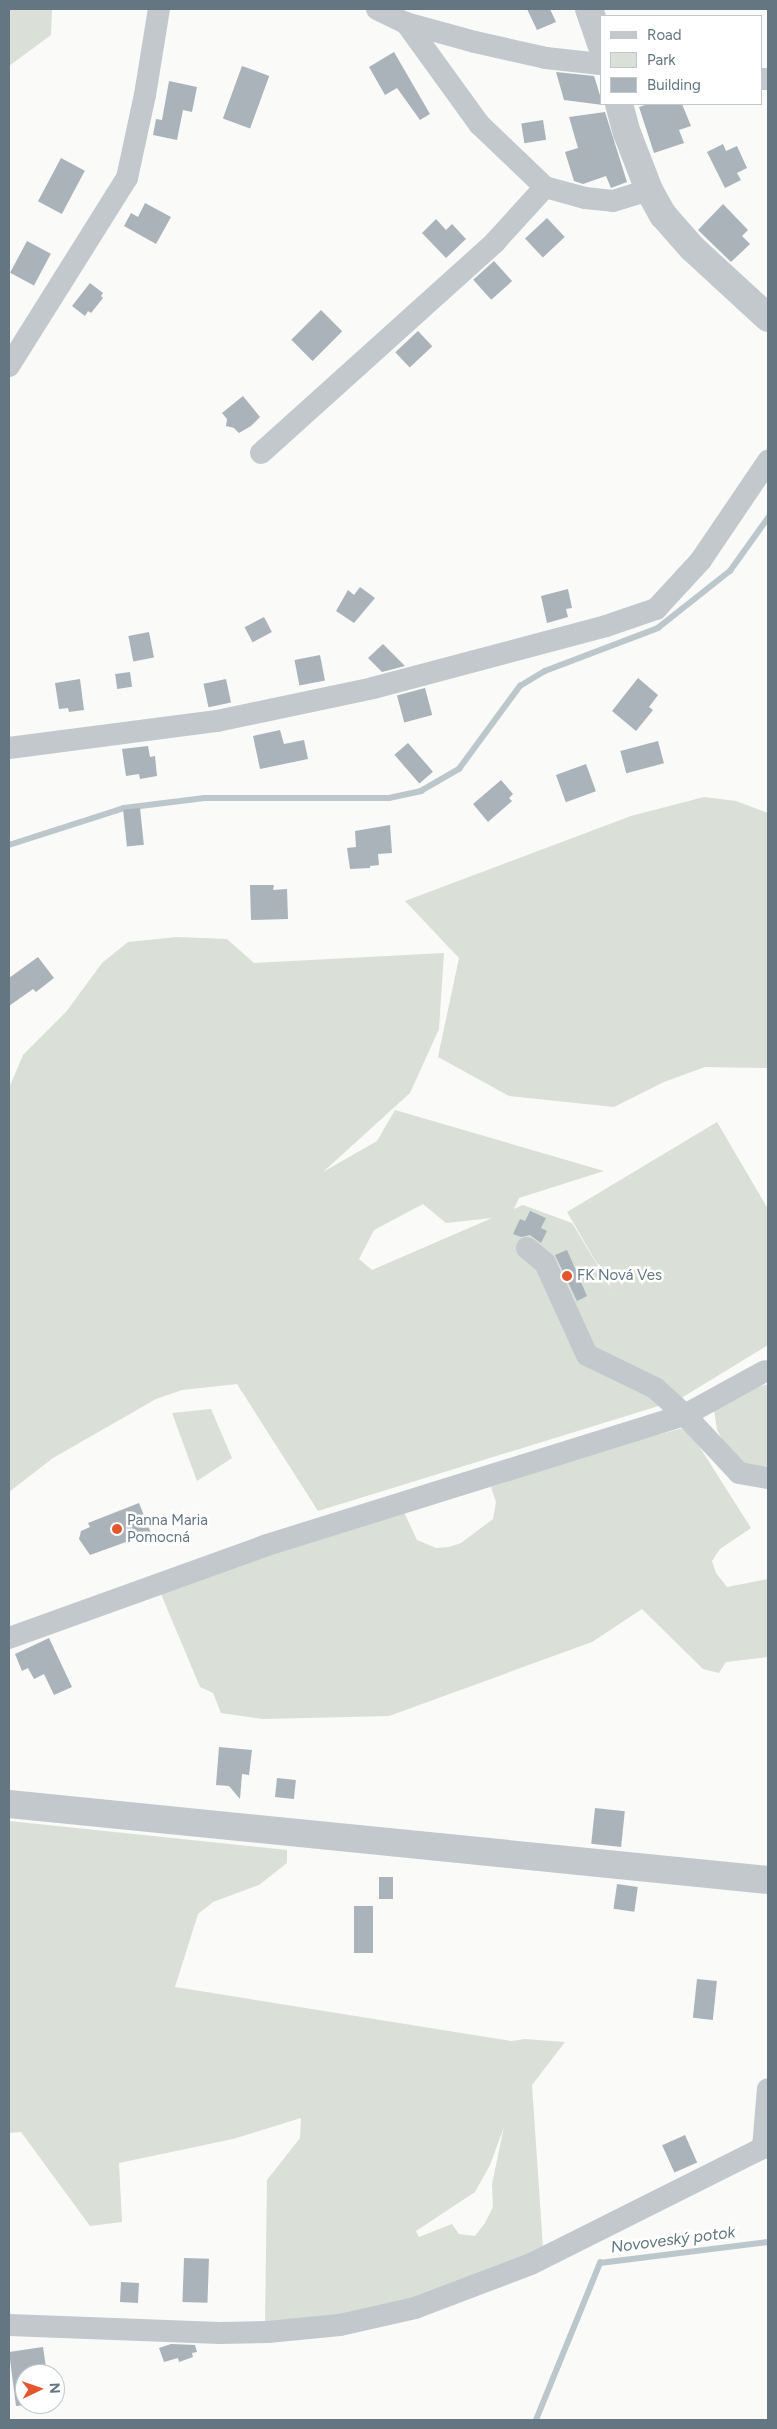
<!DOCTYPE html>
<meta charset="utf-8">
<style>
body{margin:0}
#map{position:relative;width:777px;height:2429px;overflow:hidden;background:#fafaf8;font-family:Figtree,sans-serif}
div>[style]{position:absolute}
.green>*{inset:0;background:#dadfd7}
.stream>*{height:5.5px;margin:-2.75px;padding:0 2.75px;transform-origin:2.75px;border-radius:2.75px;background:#bbc7cb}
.building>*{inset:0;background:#aab3b9;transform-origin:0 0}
.minor>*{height:22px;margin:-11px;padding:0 11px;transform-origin:11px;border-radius:11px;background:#c3c8cc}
.tertiary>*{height:28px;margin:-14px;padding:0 14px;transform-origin:14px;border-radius:14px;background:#c3c8cc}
.dots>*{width:14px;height:14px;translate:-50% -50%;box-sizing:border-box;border:2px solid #fff;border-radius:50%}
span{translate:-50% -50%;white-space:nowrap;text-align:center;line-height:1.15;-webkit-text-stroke:5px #fff;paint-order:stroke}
.poi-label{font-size:15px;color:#657683}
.left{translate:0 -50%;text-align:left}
.water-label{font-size:16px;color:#60757c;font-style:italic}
.frame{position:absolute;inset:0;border:10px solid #657683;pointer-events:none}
.legend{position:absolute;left:600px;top:15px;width:162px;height:90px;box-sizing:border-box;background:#fff;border:1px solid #c1c8cd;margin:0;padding:6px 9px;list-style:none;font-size:15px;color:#657683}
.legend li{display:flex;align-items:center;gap:10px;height:25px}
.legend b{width:25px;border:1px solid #c1c8cd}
.north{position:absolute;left:15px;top:2364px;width:50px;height:50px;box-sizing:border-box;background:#fff;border:1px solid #c1c8cd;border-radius:50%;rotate:87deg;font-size:14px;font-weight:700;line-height:20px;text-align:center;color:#657683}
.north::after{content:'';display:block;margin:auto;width:18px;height:22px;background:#e4572e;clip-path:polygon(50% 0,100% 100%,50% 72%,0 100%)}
</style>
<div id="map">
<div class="green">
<div style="clip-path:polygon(9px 9px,52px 9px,51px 35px,9px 66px)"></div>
<div style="clip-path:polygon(704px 797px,736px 801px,768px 813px,768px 1068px,705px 1067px,664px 1082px,614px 1107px,509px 1096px,438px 1057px,459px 958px,405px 901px,631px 816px)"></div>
<div style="clip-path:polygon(evenodd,177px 937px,227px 939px,254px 963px,444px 953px,439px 1029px,410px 1093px,323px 1172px,377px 1141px,395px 1110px,604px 1171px,519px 1198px,514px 1209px,523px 1205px,572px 1223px,616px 1296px,567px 1212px,717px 1122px,768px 1209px,768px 1345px,678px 1400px,318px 1511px,237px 1384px,182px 1390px,156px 1399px,53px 1458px,9px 1492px,9px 1088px,23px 1055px,66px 1012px,102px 963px,128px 942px,177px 937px,423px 1204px,446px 1223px,492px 1218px,372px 1270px,359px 1259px,374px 1230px,423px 1204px)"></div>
<div style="clip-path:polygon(768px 1384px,768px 1467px,735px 1462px,717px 1430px,714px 1410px,754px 1388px)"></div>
<div style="clip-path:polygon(211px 1409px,232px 1458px,197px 1481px,172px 1413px)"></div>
<div style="clip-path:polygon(687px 1427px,751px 1528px,720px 1549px,712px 1561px,716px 1573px,727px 1587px,768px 1579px,768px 1657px,726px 1662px,719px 1673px,703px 1669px,642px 1609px,592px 1642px,389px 1716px,263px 1719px,221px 1713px,213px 1693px,200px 1687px,158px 1587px,403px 1510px,417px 1540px,436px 1548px,449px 1547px,461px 1543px,493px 1519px,496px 1502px,491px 1487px,575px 1457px)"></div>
<div style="clip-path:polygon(evenodd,9px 1821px,287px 1850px,287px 1863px,259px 1885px,213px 1902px,198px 1914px,175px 1987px,511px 2041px,525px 2039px,565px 2042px,532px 2085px,543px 2248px,431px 2296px,339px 2315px,265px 2322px,267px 2180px,300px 2138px,301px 2118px,233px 2139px,119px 2163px,122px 2222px,90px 2226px,21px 2132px,9px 2133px,9px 1821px,504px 2127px,492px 2184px,493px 2207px,485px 2223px,475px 2236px,459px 2234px,452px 2224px,419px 2237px,416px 2231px,475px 2192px,490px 2165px,504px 2127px)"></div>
</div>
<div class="stream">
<div style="left:9px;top:845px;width:121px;rotate:-17.8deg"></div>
<div style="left:124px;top:808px;width:81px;rotate:-7.1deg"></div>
<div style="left:204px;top:798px;width:185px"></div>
<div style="left:389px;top:798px;width:33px;rotate:-12deg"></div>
<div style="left:421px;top:791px;width:44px;rotate:-30.1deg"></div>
<div style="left:459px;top:769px;width:103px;rotate:-53.7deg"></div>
<div style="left:520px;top:686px;width:29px;rotate:-31deg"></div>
<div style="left:545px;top:671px;width:121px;rotate:-20.8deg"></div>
<div style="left:658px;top:628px;width:92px;rotate:-38.4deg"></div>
<div style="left:730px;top:571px;width:65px;rotate:-54.4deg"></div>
<div style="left:536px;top:2420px;width:170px;rotate:-67.8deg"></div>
<div style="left:600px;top:2263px;width:169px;rotate:-7.1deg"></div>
</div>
<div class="building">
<div style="clip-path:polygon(527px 9px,550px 9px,556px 22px,537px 30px)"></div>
<div style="clip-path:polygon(394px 52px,430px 114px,420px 120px,397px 88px,385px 95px,369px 67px)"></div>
<div style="left:242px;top:66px;width:29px;height:56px;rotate:20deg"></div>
<div style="clip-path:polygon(556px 72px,594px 76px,603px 105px,564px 100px)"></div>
<div style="clip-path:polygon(169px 81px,197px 87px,192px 112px,183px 110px,177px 140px,153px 135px,156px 119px,162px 120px)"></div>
<div style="clip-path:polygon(648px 104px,682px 104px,691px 126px,679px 130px,684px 143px,654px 153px,639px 107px)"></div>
<div style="clip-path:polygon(605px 112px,627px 182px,611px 188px,606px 176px,583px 184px,574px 181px,565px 152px,578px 148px,569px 117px)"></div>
<div style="left:543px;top:120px;width:20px;height:22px;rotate:81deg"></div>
<div style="clip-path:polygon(723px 144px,726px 151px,737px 146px,747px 168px,737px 173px,741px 180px,725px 188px,707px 152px)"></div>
<div style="left:61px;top:158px;width:27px;height:49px;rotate:28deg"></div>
<div style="clip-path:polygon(145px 203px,171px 217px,156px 244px,124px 226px,131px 213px,138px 217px)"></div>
<div style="clip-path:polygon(723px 204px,748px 230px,742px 236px,750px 244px,731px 262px,698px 230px)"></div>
<div style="left:547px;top:218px;width:26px;height:30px;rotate:47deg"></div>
<div style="clip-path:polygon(436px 219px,446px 230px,452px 224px,466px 239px,446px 258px,422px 233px)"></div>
<div style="left:27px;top:241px;width:27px;height:36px;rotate:28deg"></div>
<div style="left:494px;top:261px;width:27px;height:28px;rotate:48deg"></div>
<div style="clip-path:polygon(90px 283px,103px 293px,101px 296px,103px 298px,91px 313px,88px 311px,85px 316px,72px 306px)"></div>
<div style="left:321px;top:310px;width:30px;height:42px;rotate:45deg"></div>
<div style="left:418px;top:331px;width:21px;height:31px;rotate:47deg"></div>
<div style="clip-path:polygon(243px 396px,260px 417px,251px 426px,239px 433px,234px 428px,226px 426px,227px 419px,222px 413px)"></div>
<div style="clip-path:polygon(360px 587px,375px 598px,354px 623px,336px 611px,348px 590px,354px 595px)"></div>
<div style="clip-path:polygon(568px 589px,572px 608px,566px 609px,568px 617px,547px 623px,541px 596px)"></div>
<div style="left:264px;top:617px;width:17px;height:22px;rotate:62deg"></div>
<div style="left:149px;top:632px;width:26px;height:21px;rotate:79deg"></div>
<div style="clip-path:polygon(383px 644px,405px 666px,382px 672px,368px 658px)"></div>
<div style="left:320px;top:655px;width:26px;height:26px;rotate:79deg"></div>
<div style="left:130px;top:672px;width:15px;height:15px;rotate:82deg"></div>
<div style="clip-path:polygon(638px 678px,658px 695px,649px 707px,653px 710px,636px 731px,612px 711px)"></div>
<div style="clip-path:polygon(80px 679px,84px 710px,69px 712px,68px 708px,59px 709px,55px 683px)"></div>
<div style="left:226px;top:679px;width:24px;height:23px;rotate:78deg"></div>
<div style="left:425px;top:688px;width:28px;height:29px;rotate:75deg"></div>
<div style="clip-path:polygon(280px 730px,284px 744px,304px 740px,308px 759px,260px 769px,253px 736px)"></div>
<div style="left:658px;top:741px;width:23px;height:39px;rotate:75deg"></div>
<div style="left:408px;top:743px;width:38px;height:18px;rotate:49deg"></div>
<div style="clip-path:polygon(148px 746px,150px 757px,155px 756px,157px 776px,140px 779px,139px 774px,126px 776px,122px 749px)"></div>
<div style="left:586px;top:764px;width:29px;height:32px;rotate:70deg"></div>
<div style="clip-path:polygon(501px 780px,513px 794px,509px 798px,512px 801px,488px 822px,473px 804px)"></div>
<div style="left:140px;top:808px;width:37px;height:17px;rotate:84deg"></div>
<div style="clip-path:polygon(390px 825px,392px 853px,378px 854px,379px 865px,370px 866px,370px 868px,350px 869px,347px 848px,356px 847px,355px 831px)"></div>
<div style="clip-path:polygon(250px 885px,274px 885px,273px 890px,287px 889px,288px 919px,251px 920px)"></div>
<div style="clip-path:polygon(38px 957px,54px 978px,36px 992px,33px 989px,9px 1006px,9px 978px)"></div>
<div style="clip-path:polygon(530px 1211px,546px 1218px,541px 1228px,547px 1231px,541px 1243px,530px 1235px,521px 1237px,513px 1234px,520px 1219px,525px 1221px)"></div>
<div style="clip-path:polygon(567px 1250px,587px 1296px,577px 1301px,555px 1255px)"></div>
<div style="clip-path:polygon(139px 1503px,151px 1533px,90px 1555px,79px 1539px,81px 1531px,90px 1527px,88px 1523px)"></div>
<div style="clip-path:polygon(49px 1638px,72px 1687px,54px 1695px,44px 1674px,34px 1679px,28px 1668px,22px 1671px,15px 1654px)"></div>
<div style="clip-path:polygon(219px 1747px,252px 1750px,249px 1775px,242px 1774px,240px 1799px,229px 1786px,216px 1785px)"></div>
<div style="left:277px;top:1778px;width:19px;height:19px;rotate:6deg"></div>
<div style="left:595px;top:1808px;width:30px;height:36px;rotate:6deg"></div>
<div style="left:379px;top:1877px;width:14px;height:22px"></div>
<div style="left:617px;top:1884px;width:21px;height:25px;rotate:8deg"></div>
<div style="left:354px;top:1906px;width:19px;height:47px"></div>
<div style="left:697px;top:1979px;width:20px;height:39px;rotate:6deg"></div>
<div style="left:685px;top:2135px;width:30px;height:25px;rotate:66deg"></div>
<div style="left:184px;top:2258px;width:25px;height:44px;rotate:2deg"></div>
<div style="left:121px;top:2282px;width:18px;height:20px;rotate:3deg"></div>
<div style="clip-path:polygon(171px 2344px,195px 2345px,197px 2352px,192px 2353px,193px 2357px,179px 2362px,178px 2358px,164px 2362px,159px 2348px)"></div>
<div style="clip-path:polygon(43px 2347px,47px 2374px,25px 2374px,25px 2405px,16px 2406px,9px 2352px)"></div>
</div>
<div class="minor">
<div style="left:377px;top:9px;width:32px;rotate:26deg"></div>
<div style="left:406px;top:23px;width:72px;rotate:15.4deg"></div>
<div style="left:475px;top:42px;width:73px;rotate:12.7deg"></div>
<div style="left:546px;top:58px;width:55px;rotate:6.2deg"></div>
<div style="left:406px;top:23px;width:125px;rotate:54.1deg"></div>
<div style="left:479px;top:124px;width:91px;rotate:43.7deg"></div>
<div style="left:545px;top:187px;width:41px;rotate:15.4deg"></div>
<div style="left:585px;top:198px;width:28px;rotate:6deg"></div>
<div style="left:613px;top:201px;width:38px;rotate:-17deg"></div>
<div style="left:761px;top:79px;width:7px"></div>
<div style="left:9px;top:366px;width:222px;rotate:-57.9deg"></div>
<div style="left:127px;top:178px;width:85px;rotate:-77.8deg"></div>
<div style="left:145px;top:95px;width:87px;rotate:-80.8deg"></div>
<div style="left:261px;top:453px;width:315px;rotate:-42deg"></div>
<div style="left:495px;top:242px;width:74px;rotate:-47.7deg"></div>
<div style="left:9px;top:748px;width:210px;rotate:-7.4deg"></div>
<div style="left:217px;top:721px;width:159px;rotate:-11.9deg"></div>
<div style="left:373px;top:688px;width:241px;rotate:-14.9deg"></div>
<div style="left:606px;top:626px;width:53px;rotate:-18.8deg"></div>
<div style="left:656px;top:609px;width:67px;rotate:-47.4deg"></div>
<div style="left:701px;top:560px;width:120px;rotate:-55.9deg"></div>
<div style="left:527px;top:1248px;width:23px;rotate:40deg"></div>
<div style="left:545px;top:1263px;width:101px;rotate:65.5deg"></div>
<div style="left:587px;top:1355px;width:76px;rotate:25.9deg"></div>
<div style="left:655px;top:1388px;width:40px;rotate:42deg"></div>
<div style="left:685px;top:1415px;width:91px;rotate:-28.8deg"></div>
<div style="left:9px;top:1638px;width:274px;rotate:-19.8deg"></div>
<div style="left:267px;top:1545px;width:438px;rotate:-17.3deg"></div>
<div style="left:685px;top:1415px;width:79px;rotate:47deg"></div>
<div style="left:739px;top:1473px;width:29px;rotate:10deg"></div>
<div style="left:763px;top:2148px;width:59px;rotate:-85.2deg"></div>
<div style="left:9px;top:2325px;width:211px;rotate:2.2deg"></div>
<div style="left:220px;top:2333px;width:48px;rotate:-1.2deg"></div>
<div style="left:268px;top:2332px;width:72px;rotate:-5.6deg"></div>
<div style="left:340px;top:2325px;width:77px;rotate:-12.8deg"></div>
<div style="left:415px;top:2308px;width:124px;rotate:-20.8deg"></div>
<div style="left:531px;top:2264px;width:259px;rotate:-26.6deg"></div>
<div style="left:763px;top:2148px;width:5px;rotate:-11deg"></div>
</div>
<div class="tertiary">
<div style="left:589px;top:9px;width:37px;rotate:71deg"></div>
<div style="left:619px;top:104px;width:30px;rotate:75deg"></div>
<div style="left:627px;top:133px;width:61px;rotate:68.9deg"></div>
<div style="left:649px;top:190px;width:29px;rotate:61deg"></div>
<div style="left:663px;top:215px;width:44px;rotate:48.7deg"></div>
<div style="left:692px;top:248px;width:103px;rotate:42.6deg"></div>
<div style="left:9px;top:1804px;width:763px;rotate:5.72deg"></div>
</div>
<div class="dots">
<div style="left:567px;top:1276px;background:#e4572e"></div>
<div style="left:117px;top:1529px;background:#e4572e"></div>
</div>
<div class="poi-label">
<span class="left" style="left:577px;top:1276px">FK Nová Ves</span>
<span class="left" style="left:127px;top:1529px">Panna Maria<br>Pomocná</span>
</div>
<div class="water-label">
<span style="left:673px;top:2240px;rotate:-7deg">Novoveský potok</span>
</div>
<div class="frame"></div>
<ul class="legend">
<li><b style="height:6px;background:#c3c8cc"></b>Road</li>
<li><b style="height:14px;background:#dadfd7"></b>Park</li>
<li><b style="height:14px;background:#aab3b9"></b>Building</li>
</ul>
<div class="north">N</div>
</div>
